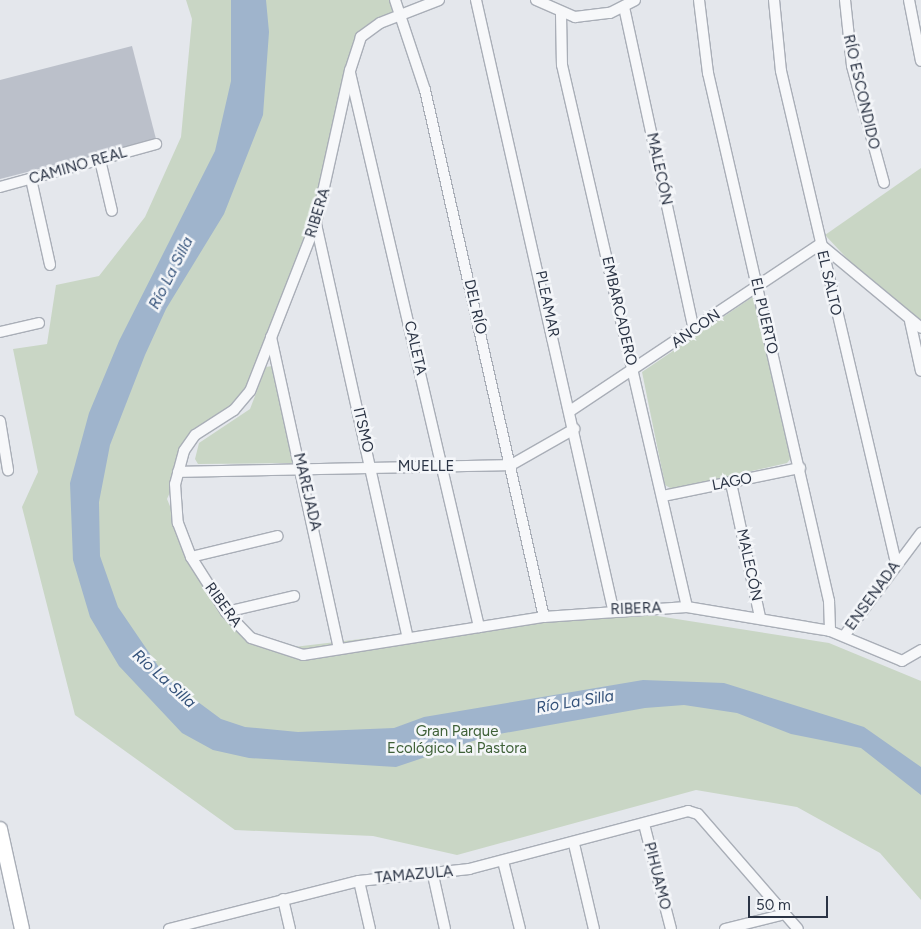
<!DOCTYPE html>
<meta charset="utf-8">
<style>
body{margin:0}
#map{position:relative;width:921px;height:929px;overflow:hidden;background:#e4e7ec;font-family:Figtree,sans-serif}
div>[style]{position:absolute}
.green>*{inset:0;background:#c9d6c5}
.water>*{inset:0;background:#9fb4cc}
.building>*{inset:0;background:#bbc0ca}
.roads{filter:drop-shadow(1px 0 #a9aeb7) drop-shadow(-1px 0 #a9aeb7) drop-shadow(0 1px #a9aeb7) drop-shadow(0 -1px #a9aeb7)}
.minor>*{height:10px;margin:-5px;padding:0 5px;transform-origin:5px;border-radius:5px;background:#f7f8fa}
.major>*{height:14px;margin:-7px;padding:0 7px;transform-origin:7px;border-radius:7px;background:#fff}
span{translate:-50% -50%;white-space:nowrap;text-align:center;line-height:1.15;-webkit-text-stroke:5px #f4f6f9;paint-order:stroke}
.street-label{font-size:15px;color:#2b3445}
.park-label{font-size:15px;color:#3f6138}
.water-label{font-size:16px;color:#34527a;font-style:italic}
.scale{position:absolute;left:748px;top:896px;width:80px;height:22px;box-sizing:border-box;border:2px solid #2b3445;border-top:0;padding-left:6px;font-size:15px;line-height:18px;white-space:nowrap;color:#2b3445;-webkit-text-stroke:4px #f4f6f9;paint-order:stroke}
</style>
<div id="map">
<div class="green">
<div style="clip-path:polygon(186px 0,395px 0,401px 15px,361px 37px,330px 169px,250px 391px,195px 435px,167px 499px,191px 557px,242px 631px,277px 649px,613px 609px,829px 643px,921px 681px,921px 900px,880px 853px,797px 807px,696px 790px,457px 855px,373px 836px,235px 830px,75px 715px,22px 507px,38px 472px,13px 349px,47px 344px,56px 285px,99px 276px,145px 217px,181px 137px,192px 19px)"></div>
<div style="clip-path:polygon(921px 168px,921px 321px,884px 298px,825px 235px)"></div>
<div style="clip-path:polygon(754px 296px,791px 458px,787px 463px,672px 489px,665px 485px,642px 372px)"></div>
<div style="clip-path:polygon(272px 366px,296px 457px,292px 463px,198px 464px,195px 459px,199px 443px,250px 409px,266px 367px)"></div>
</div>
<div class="water">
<div style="clip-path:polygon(231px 0,266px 0,269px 32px,263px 115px,224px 214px,166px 309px,145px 355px,110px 445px,99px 502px,100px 556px,118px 607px,167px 679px,221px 719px,245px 727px,298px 732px,394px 728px,424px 717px,643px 680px,724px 683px,864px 727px,921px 767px,921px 795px,861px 748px,791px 734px,737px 713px,684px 705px,645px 708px,488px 736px,396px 767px,249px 758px,213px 750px,182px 733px,119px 666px,90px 617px,73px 560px,70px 483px,89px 413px,119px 341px,215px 151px,231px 81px)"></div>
</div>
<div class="building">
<div style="clip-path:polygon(132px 46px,156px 139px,0 179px,0 80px)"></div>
</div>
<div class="roads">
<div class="minor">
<div style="left:395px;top:0;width:95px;rotate:71.6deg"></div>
<div style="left:425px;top:90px;width:540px;rotate:77.28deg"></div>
<div style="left:439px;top:0;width:63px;rotate:158.7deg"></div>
<div style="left:380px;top:23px;width:24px;rotate:144deg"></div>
<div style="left:361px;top:37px;width:35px;rotate:108deg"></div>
<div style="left:350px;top:70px;width:157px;rotate:102.5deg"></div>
<div style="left:316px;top:223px;width:180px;rotate:111.4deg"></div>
<div style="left:250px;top:391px;width:25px;rotate:130deg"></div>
<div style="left:234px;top:410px;width:46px;rotate:147.3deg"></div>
<div style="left:195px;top:435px;width:19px;rotate:125deg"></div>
<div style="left:184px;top:451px;width:34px;rotate:105deg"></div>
<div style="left:175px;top:484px;width:39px;rotate:86deg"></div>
<div style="left:178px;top:523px;width:36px;rotate:69deg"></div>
<div style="left:191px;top:557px;width:65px;rotate:57.5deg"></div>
<div style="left:226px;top:612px;width:36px;rotate:46deg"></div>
<div style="left:251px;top:638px;width:55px;rotate:18.1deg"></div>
<div style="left:303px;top:655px;width:244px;rotate:-9deg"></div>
<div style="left:544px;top:617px;width:143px;rotate:-4deg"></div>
<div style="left:687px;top:607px;width:145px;rotate:9.5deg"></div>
<div style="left:830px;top:631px;width:78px;rotate:22.6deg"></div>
<div style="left:902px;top:661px;width:22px;rotate:-30deg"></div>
<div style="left:476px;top:0;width:624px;rotate:77.32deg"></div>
<div style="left:536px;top:0;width:43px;rotate:23.6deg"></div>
<div style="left:575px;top:17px;width:35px;rotate:-7deg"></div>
<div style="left:610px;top:13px;width:28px;rotate:-27deg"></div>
<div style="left:699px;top:0;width:74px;rotate:83deg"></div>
<div style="left:708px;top:73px;width:542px;rotate:77.09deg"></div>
<div style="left:829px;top:601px;width:30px;rotate:88deg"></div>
<div style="left:774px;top:0;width:71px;rotate:84.4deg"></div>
<div style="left:781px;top:71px;width:505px;rotate:76.84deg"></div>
<div style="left:845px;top:0;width:66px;rotate:83.9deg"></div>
<div style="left:852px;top:66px;width:121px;rotate:74.7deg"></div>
<div style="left:909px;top:0;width:62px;rotate:78.9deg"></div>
<div style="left:624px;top:7px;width:330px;rotate:77.8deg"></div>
<div style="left:561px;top:14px;width:51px;rotate:88.9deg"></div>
<div style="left:562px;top:65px;width:556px;rotate:77.01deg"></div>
<div style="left:350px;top:73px;width:569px;rotate:76.89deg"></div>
<div style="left:100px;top:160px;width:52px;rotate:76.8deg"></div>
<div style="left:31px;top:179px;width:88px;rotate:77.5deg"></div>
<div style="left:0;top:187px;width:162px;rotate:-15.4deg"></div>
<div style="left:316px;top:224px;width:424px;rotate:77.5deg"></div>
<div style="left:910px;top:321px;width:51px;rotate:77.6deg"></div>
<div style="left:0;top:332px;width:40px;rotate:-13deg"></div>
<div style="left:271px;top:337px;width:319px;rotate:77.7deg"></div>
<div style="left:570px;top:411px;width:301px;rotate:-33.7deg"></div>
<div style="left:820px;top:244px;width:131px;rotate:39.7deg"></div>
<div style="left:0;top:421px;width:50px;rotate:80.7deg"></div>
<div style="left:178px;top:472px;width:333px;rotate:-1.2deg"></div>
<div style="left:511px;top:465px;width:73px;rotate:-29.7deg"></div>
<div style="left:731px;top:483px;width:137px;rotate:77.8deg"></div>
<div style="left:663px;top:496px;width:140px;rotate:-11.6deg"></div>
<div style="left:191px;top:557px;width:89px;rotate:-13.6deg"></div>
<div style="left:226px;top:612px;width:70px;rotate:-13.2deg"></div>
<div style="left:844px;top:636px;width:129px;rotate:-53.2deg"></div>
<div style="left:644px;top:824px;width:108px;rotate:75.6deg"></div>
<div style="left:574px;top:844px;width:87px;rotate:76.8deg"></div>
<div style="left:503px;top:861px;width:70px;rotate:76deg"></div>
<div style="left:433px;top:875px;width:55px;rotate:77.5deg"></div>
<div style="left:359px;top:881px;width:49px;rotate:77.1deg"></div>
<div style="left:283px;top:899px;width:31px;rotate:77deg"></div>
<div style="left:169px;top:929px;width:196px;rotate:-14.2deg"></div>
<div style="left:359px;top:881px;width:111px;rotate:-6.2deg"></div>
<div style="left:469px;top:869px;width:227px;rotate:-14.8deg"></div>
<div style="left:688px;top:811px;width:10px;rotate:17deg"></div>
<div style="left:698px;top:814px;width:152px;rotate:49deg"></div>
<div style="left:725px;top:929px;width:62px;rotate:-14deg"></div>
</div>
<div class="major">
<div style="left:0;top:829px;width:102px;rotate:77.6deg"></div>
</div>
</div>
<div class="street-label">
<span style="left:861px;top:92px;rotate:77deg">RÍO ESCONDIDO</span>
<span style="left:78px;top:166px;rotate:-16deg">CAMINO REAL</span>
<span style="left:659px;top:169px;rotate:78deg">MALECÓN</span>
<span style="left:318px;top:213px;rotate:-73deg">RIBERA</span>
<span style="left:829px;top:283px;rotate:77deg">EL SALTO</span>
<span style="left:547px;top:304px;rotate:78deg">PLEAMAR</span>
<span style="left:475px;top:307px;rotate:77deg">DEL RÍO</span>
<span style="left:619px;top:311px;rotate:77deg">EMBARCADERO</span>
<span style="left:764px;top:316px;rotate:77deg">EL PUERTO</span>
<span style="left:696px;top:329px;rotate:-35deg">ANCON</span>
<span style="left:415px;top:348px;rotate:77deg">CALETA</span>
<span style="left:363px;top:430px;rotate:77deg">ITSMO</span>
<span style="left:426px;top:467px">MUELLE</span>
<span style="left:732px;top:482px;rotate:-11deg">LAGO</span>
<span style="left:307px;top:492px;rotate:77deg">MAREJADA</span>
<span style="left:749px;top:565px;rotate:78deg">MALECÓN</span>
<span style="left:873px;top:596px;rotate:-54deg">ENSENADA</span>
<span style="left:223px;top:605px;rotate:54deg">RIBERA</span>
<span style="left:636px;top:609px;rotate:-2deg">RIBERA</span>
<span style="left:414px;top:875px;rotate:-5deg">TAMAZULA</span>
<span style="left:657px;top:876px;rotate:76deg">PIHUAMO</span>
</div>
<div class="park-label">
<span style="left:457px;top:740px">Gran Parque<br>Ecológico La Pastora</span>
</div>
<div class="water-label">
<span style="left:171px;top:273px;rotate:-63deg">Río La Silla</span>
<span style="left:164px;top:679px;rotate:42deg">Río La Silla</span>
<span style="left:575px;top:702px;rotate:-9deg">Río La Silla</span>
</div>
<div class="scale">50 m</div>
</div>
